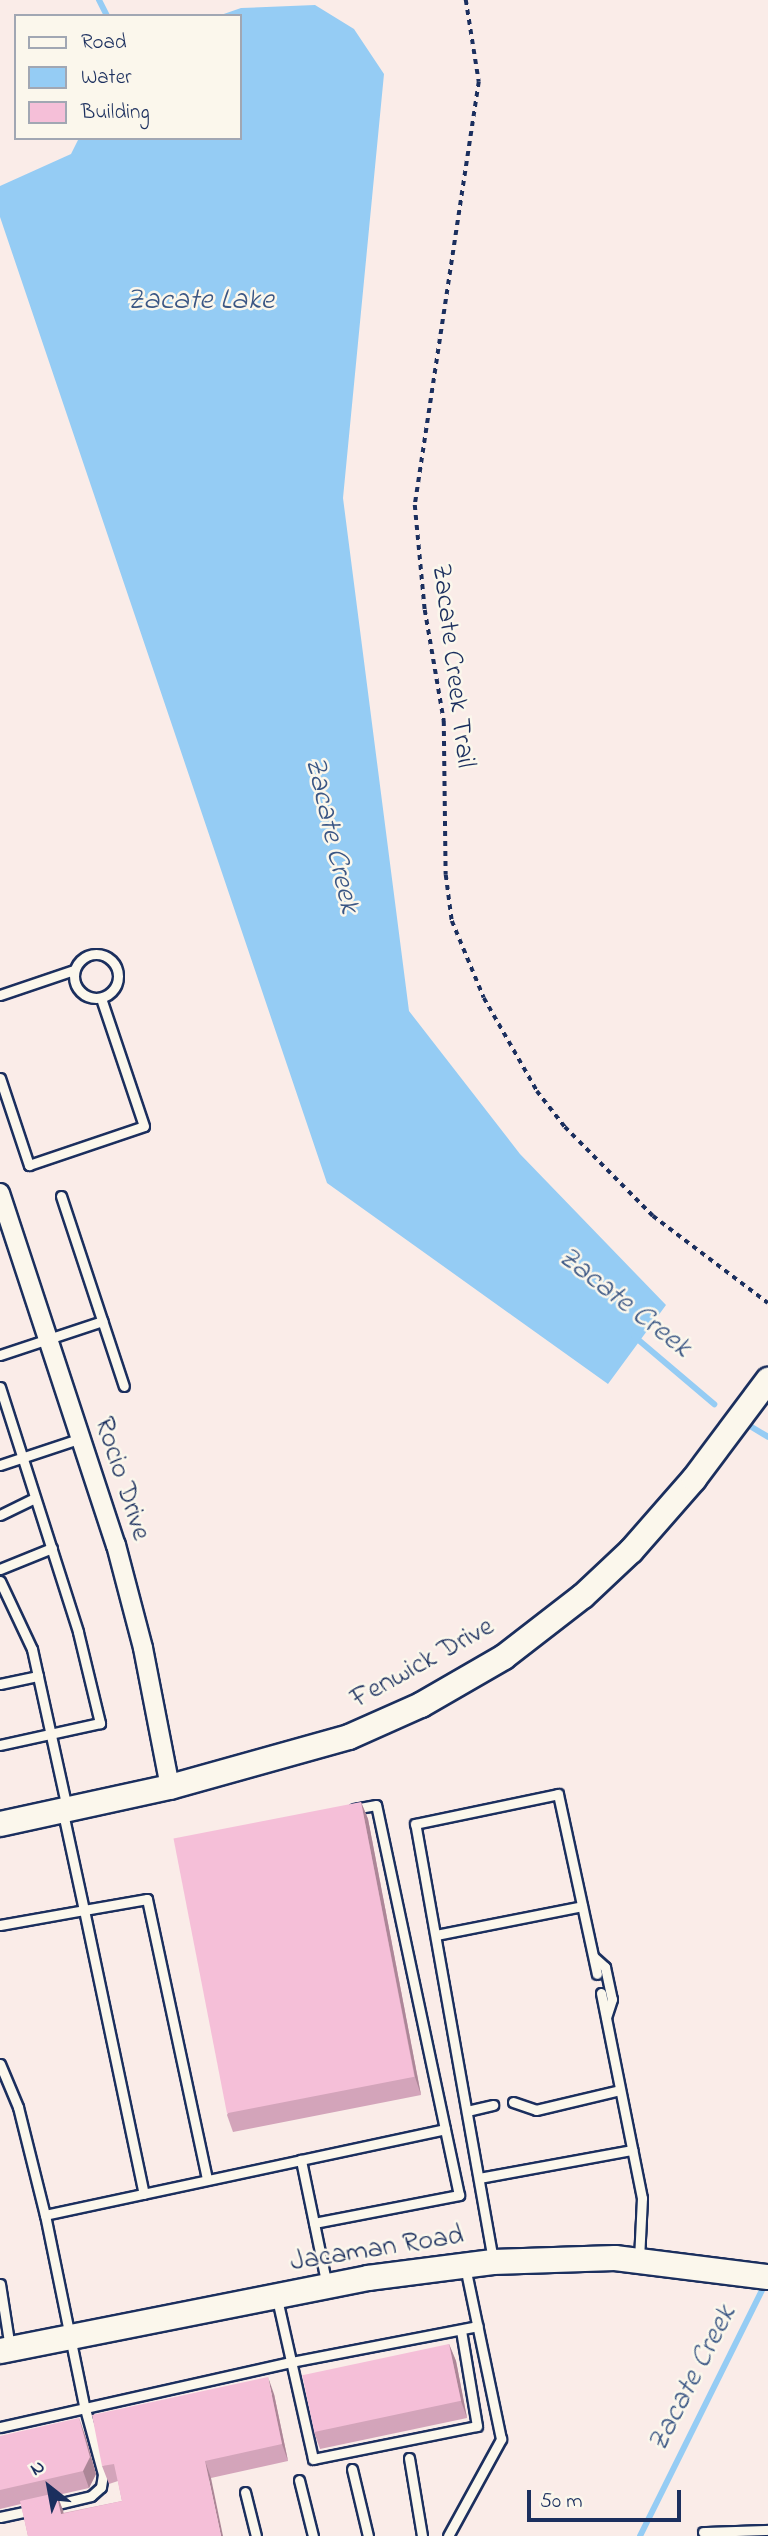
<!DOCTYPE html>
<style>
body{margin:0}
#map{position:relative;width:768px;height:2536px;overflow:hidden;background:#faece8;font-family:"Indie Flower",sans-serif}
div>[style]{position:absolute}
.water>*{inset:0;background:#95ccf4}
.stream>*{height:6px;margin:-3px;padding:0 3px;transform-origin:3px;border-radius:3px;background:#95ccf4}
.path>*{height:3.5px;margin-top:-1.75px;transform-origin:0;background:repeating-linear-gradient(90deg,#1b2f5e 0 5px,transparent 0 10px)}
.roads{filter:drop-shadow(2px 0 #1b2f5e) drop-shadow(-2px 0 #1b2f5e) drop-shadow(0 2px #1b2f5e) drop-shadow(0 -2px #1b2f5e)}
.lane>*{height:9px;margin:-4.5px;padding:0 4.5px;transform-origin:4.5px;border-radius:4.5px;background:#fbf7ec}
.lane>.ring{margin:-4.5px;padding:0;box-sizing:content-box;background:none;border:9px solid #fbf7ec;border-radius:50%}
.street>*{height:18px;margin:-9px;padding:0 9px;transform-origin:9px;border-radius:9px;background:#fbf7ec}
.secondary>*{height:24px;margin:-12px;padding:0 12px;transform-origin:12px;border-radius:12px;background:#fbf7ec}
.wall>*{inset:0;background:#d3a4ba}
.shaded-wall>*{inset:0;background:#ac8697}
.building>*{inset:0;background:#f5bfd8;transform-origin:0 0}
span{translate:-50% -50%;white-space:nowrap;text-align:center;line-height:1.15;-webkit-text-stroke:5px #fbf7ec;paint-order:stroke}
.street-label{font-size:28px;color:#1b2f5e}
.water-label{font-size:30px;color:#3a5684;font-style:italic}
.legend{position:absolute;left:14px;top:14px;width:228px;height:126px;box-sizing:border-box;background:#fbf7ec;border:2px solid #a1a7b3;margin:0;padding:9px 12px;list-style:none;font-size:21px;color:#1b2f5e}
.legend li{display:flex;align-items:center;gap:14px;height:35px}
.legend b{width:35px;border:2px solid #a1a7b3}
.north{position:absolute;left:14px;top:2452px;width:70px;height:70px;-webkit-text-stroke:5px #fbf7ec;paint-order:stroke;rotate:329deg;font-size:19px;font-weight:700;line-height:28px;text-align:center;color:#1b2f5e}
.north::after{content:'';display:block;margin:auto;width:24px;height:32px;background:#1b2f5e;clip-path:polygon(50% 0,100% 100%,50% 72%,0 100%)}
.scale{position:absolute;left:527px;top:2490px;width:154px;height:32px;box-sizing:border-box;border:4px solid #1b2f5e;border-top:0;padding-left:9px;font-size:21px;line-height:24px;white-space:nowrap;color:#1b2f5e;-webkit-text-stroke:5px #fbf7ec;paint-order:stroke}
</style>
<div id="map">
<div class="water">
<div style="clip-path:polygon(315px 5px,354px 29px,384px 74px,343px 498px,409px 1011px,520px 1154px,666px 1305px,608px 1384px,327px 1183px,0 217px,0 186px,71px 154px,79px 138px,240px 138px,240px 16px,218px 16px,241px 8px)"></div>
</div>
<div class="stream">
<div style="left:99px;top:0;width:18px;rotate:63deg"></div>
<div style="left:635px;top:1337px;width:104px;rotate:40.3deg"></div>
<div style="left:745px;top:1423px;width:27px;rotate:31deg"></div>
<div style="left:640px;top:2536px;width:281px;rotate:-63.6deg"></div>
</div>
<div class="path">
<div style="left:466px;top:0;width:83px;rotate:81deg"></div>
<div style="left:479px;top:82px;width:428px;rotate:98.6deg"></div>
<div style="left:415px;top:505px;width:105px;rotate:84.6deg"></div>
<div style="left:425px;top:610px;width:113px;rotate:80.3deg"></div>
<div style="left:444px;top:721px;width:154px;rotate:89.3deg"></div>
<div style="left:446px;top:875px;width:46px;rotate:82.6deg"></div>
<div style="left:452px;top:921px;width:83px;rotate:67.4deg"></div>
<div style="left:484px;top:998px;width:107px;rotate:60.3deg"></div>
<div style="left:537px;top:1091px;width:46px;rotate:52.1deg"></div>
<div style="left:565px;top:1127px;width:125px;rotate:45.3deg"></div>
<div style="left:653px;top:1216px;width:144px;rotate:37.1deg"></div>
</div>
<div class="roads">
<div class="lane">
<div class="ring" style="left:74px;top:954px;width:35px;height:35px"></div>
<div style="left:0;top:995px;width:78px;rotate:-18.7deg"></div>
<div style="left:0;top:1078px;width:92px;rotate:71.6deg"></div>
<div style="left:29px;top:1165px;width:121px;rotate:-18.7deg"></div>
<div style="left:144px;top:1126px;width:135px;rotate:-108.6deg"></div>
<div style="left:61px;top:1196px;width:200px;rotate:71.7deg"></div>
<div style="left:0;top:1355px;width:108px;rotate:-18.3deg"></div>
<div style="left:0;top:1387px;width:257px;rotate:72.3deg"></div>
<div style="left:78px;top:1632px;width:94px;rotate:76.4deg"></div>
<div style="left:100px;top:1723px;width:102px;rotate:167.6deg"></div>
<div style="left:0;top:1465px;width:85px;rotate:-18.4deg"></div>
<div style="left:0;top:1515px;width:39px;rotate:-26deg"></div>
<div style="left:0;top:1569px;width:56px;rotate:-22deg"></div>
<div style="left:0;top:1581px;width:75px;rotate:64.8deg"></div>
<div style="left:32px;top:1649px;width:163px;rotate:77.6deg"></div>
<div style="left:0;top:1684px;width:39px;rotate:-12deg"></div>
<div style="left:63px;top:1813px;width:99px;rotate:77.8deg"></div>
<div style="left:84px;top:1910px;width:64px;rotate:-9.9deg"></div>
<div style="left:147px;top:1899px;width:287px;rotate:77.9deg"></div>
<div style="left:0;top:1925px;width:85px;rotate:-10.1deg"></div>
<div style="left:84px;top:1910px;width:290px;rotate:78.1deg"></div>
<div style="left:436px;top:1935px;width:149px;rotate:-11.2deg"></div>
<div style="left:594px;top:1957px;width:15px;rotate:42deg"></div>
<div style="left:605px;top:1967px;width:33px;rotate:78deg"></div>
<div style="left:612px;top:1999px;width:19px;rotate:108deg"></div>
<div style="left:601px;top:1993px;width:209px;rotate:78.7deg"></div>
<div style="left:642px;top:2198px;width:61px;rotate:92.8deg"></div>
<div style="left:0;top:2064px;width:47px;rotate:67.3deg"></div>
<div style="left:18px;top:2107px;width:111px;rotate:76deg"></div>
<div style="left:513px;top:2102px;width:24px;rotate:19deg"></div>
<div style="left:536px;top:2110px;width:86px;rotate:-13.4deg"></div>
<div style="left:467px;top:2111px;width:27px;rotate:-13deg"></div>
<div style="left:479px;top:2178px;width:156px;rotate:-10.4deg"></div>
<div style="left:314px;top:2223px;width:148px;rotate:-10.9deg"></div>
<div style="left:459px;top:2195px;width:67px;rotate:-102deg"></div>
<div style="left:493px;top:2260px;width:443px;rotate:-100.1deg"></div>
<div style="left:415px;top:1824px;width:146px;rotate:-11.8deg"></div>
<div style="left:558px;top:1794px;width:184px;rotate:77.8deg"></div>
<div style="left:0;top:2284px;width:65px;rotate:81.1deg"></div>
<div style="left:327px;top:2286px;width:129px;rotate:-101.7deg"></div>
<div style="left:301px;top:2160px;width:147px;rotate:-12.1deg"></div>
<div style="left:445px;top:2129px;width:331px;rotate:-102deg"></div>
<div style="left:376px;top:1805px;width:22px;rotate:170deg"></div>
<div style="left:277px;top:2299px;width:164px;rotate:77.3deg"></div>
<div style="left:313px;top:2459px;width:167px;rotate:-11.4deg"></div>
<div style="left:477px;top:2426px;width:97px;rotate:-99.5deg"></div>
<div style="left:0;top:2427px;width:298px;rotate:-12.6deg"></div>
<div style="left:291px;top:2362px;width:190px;rotate:-10.9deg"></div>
<div style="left:409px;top:2458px;width:79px;rotate:80.5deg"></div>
<div style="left:352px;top:2469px;width:69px;rotate:76.6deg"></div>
<div style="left:299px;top:2480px;width:58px;rotate:76deg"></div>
<div style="left:245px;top:2492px;width:45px;rotate:76deg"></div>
<div style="left:49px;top:2506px;width:43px;rotate:-13.4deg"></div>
<div style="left:91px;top:2496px;width:13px;rotate:-42deg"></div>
<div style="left:101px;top:2487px;width:13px;rotate:-81deg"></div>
<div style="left:103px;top:2474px;width:72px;rotate:-105.4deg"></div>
<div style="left:84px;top:2405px;width:194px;rotate:-101.6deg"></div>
<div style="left:45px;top:2215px;width:262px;rotate:-12.1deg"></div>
<div style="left:0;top:2517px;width:33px;rotate:-12deg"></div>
<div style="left:703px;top:2532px;width:65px;rotate:-1.8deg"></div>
<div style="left:448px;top:2536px;width:111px;rotate:-61.3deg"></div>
<div style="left:501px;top:2439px;width:176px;rotate:-101.8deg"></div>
</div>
<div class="street">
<div style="left:0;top:1193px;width:371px;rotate:71.8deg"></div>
<div style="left:116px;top:1545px;width:106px;rotate:75.3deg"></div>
<div style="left:143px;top:1648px;width:142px;rotate:79deg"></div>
</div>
<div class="secondary">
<div style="left:0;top:1824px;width:174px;rotate:-12.3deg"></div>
<div style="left:170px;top:1787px;width:186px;rotate:-15.6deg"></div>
<div style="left:349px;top:1737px;width:79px;rotate:-24deg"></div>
<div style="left:421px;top:1705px;width:96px;rotate:-30deg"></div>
<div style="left:504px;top:1657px;width:100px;rotate:-37.7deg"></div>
<div style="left:583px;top:1596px;width:66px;rotate:-43.2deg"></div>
<div style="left:631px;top:1551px;width:96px;rotate:-48.8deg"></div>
<div style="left:694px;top:1479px;width:124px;rotate:-53.2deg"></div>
<div style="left:0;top:2351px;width:375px;rotate:-11.2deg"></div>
<div style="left:368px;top:2278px;width:126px;rotate:-7.3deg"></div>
<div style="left:493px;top:2262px;width:122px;rotate:-1.9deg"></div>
<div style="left:615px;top:2258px;width:154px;rotate:7.1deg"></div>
</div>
</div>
<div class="wall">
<div style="clip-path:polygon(361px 1802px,368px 1819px,421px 2095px,233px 2132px,227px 2115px)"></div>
<div style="clip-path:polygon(449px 2344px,456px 2361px,467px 2418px,320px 2449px,314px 2432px)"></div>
<div style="clip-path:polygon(274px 2394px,288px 2461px,211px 2478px,28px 2536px,21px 2504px,0 2509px,0 2436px,85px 2435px,96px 2474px,89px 2488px,58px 2495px,63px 2513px,122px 2501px,118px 2481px,109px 2484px,102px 2466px)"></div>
</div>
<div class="shaded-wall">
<div style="clip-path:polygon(361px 1802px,368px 1819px,421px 2095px,415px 2077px)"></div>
<div style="clip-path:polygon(449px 2344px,456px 2361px,467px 2418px,461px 2401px)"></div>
<div style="clip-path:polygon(268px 2377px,274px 2394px,288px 2461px,282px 2444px)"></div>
<div style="clip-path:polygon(79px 2418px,85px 2435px,96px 2474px,89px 2488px,83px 2471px)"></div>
<div style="clip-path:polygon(205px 2461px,211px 2478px,223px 2536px,221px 2536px)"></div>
<div style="clip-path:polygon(56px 2493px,63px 2510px,67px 2531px,61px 2514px)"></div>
</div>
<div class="building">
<div style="left:361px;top:1802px;width:280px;height:191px;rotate:79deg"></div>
<div style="left:449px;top:2344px;width:58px;height:150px;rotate:78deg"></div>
<div style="clip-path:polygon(268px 2377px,282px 2444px,205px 2461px,221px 2536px,28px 2536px,20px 2501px,56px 2493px,61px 2514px,122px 2501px,114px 2464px,102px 2466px,92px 2415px)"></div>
<div style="clip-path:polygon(79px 2418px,90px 2457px,83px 2471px,0 2490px,0 2436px)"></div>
</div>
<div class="street-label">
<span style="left:452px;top:666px;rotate:83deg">Zacate Creek Trail</span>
<span style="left:121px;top:1479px;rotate:72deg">Rocio Drive</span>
<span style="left:423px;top:1664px;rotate:-29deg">Fenwick Drive</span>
<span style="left:377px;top:2250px;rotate:-9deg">Jacaman Road</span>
</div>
<div class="water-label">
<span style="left:200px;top:301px">Zacate Lake</span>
<span style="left:331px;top:835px;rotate:77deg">Zacate Creek</span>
<span style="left:624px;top:1303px;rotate:38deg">Zacate Creek</span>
<span style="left:693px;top:2379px;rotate:-63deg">Zacate Creek</span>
</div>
<ul class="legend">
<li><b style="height:9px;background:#fbf7ec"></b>Road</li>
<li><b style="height:19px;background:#95ccf4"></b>Water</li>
<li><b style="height:19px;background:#f5bfd8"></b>Building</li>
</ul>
<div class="north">N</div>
<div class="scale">50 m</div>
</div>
